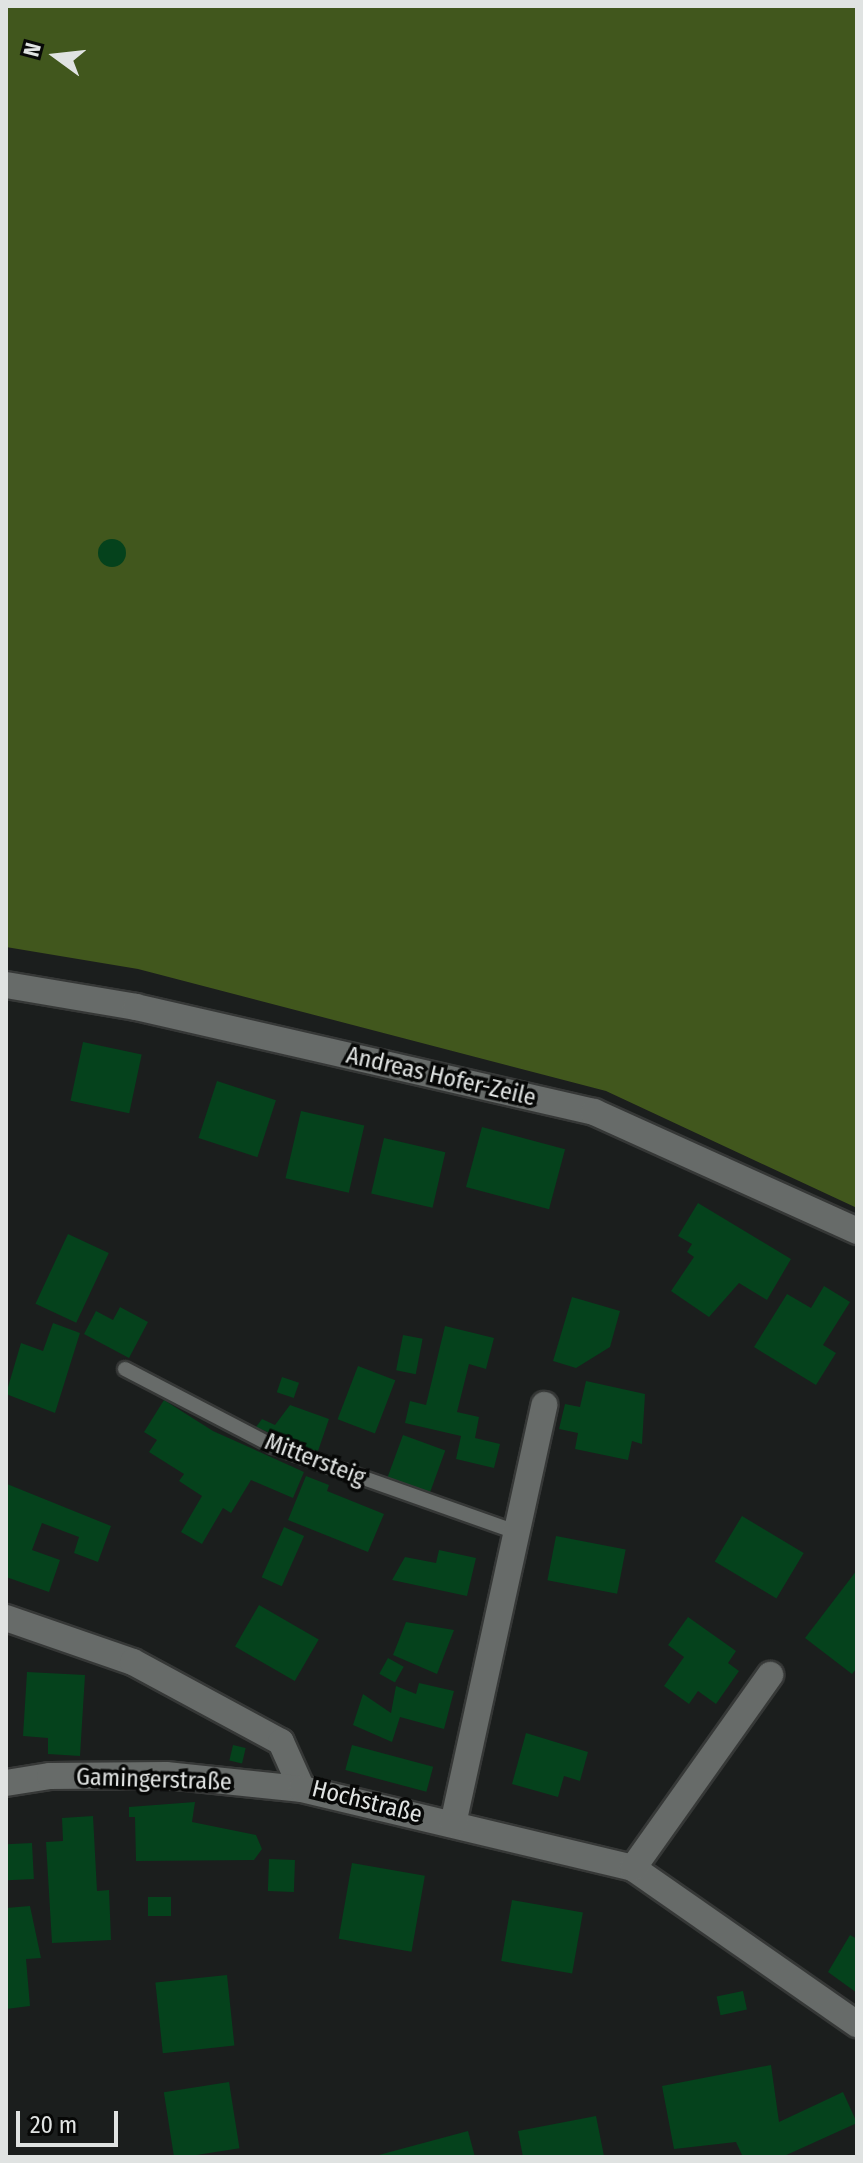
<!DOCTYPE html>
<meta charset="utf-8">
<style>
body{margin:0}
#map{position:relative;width:863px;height:2163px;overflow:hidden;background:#1b1e1d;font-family:"Fira Sans Condensed",sans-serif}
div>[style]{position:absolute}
.forest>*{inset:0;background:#41571d}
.building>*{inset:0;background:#05421c;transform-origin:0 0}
.round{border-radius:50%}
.roads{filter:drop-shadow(2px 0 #363837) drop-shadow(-2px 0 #363837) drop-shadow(0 2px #363837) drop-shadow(0 -2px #363837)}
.lane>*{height:14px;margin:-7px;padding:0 7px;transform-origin:7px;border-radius:7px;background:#676b69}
.street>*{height:26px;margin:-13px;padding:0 13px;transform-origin:13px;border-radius:13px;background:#676b69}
span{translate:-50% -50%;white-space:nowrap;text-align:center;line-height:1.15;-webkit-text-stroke:7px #070807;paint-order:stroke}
.street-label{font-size:24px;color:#e0e3e2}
.frame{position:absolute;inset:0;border:8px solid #e0e3e2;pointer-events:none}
.north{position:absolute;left:16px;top:16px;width:80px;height:80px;-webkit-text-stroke:6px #070807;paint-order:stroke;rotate:285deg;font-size:22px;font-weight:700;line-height:32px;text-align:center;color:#e0e3e2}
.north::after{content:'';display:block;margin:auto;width:28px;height:36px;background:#e0e3e2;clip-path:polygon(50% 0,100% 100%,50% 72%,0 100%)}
.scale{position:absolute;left:16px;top:2111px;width:102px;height:36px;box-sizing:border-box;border:4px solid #e0e3e2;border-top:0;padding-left:10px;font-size:24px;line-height:28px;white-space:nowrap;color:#e0e3e2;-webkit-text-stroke:6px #070807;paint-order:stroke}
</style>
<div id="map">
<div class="forest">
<div style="clip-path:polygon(6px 6px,857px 6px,857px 1208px,606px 1091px,138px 969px,6px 947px)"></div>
</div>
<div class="building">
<div class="round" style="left:98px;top:539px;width:28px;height:28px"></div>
<div style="left:83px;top:1042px;width:60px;height:60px;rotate:12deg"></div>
<div style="left:217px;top:1081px;width:62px;height:60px;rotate:18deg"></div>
<div style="left:301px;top:1111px;width:65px;height:69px;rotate:13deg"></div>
<div style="left:482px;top:1127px;width:86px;height:62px;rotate:15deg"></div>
<div style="left:384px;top:1138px;width:63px;height:57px;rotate:13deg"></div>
<div style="clip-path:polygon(698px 1203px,791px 1259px,767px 1300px,739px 1283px,709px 1317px,671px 1291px,694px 1257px,687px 1252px,692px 1244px,678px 1236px)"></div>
<div style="left:68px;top:1234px;width:45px;height:77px;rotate:25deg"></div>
<div style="clip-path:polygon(824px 1286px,850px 1302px,823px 1345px,836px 1353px,816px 1385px,754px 1347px,787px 1294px,811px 1308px)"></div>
<div style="clip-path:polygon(572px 1297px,620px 1311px,610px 1347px,576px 1368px,553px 1361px)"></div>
<div style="clip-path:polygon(120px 1307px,148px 1322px,129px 1358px,84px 1334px,96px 1311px,113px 1320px)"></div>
<div style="clip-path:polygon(53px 1323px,80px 1333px,55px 1413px,6px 1394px,21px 1343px,43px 1351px)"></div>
<div style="clip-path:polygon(445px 1326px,494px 1338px,486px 1369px,469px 1364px,457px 1412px,479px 1417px,475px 1438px,500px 1444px,494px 1468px,456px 1459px,461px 1436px,405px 1423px,410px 1401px,426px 1405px)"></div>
<div style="left:403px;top:1335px;width:20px;height:36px;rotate:11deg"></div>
<div style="left:358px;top:1366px;width:40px;height:57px;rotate:21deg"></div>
<div style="left:282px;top:1377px;width:18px;height:16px;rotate:19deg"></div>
<div style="clip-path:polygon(586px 1381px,645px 1394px,642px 1444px,632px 1441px,628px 1460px,575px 1449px,578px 1433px,559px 1429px,565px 1404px,580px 1407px)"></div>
<div style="clip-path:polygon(164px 1400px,213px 1431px,304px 1472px,293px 1498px,251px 1480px,231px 1513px,223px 1508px,202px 1544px,181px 1532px,202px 1496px,179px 1481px,184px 1474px,149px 1452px,157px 1440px,144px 1432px)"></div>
<div style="clip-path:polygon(290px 1405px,329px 1419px,317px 1454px,256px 1427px,262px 1419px,275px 1425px)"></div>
<div style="left:403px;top:1435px;width:45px;height:48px;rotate:20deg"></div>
<div style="clip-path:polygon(306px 1476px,329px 1485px,327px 1491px,384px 1514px,368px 1552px,288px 1520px)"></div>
<div style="clip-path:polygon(7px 1484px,111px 1526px,98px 1562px,74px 1553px,79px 1537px,42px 1523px,32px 1550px,60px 1560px,49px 1592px,6px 1577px)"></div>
<div style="left:742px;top:1516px;width:72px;height:53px;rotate:31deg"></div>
<div style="left:284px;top:1527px;width:22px;height:55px;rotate:24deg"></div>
<div style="left:556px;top:1536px;width:71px;height:45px;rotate:11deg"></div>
<div style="clip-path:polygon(439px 1550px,476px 1558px,467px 1596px,392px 1580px,405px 1557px,436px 1563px)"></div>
<div style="clip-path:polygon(857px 1570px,857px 1668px,852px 1674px,805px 1638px)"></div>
<div style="left:259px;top:1605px;width:69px;height:48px;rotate:30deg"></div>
<div style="clip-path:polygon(688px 1617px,736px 1651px,728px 1663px,739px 1671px,716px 1704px,698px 1691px,689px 1704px,664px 1686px,684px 1657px,668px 1645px)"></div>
<div style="clip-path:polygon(406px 1622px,454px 1630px,437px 1674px,393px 1655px)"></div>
<div style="left:388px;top:1658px;width:18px;height:18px;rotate:29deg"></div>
<div style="clip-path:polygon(27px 1672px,85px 1675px,80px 1756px,48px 1754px,48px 1738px,23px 1736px)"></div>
<div style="clip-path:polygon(419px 1683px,454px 1691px,444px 1729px,400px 1717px,392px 1742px,353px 1725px,363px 1694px,391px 1713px,396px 1686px,416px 1694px)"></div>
<div style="clip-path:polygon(526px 1733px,588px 1752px,580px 1781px,564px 1776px,558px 1797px,512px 1784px)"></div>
<div style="left:233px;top:1745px;width:13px;height:16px;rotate:13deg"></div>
<div style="left:352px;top:1745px;width:84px;height:26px;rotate:15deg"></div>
<div style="clip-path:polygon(195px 1802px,192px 1822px,256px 1835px,262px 1849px,254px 1860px,136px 1861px,135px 1817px,129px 1817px,129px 1807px)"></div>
<div style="clip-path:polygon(93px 1816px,97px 1891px,109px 1890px,111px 1940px,52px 1943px,46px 1842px,63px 1841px,62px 1818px)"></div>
<div style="left:32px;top:1843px;width:36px;height:26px;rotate:87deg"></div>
<div style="left:269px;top:1859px;width:26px;height:32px;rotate:2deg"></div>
<div style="left:352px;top:1863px;width:74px;height:77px;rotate:10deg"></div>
<div style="left:148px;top:1897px;width:23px;height:19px"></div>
<div style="left:512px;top:1900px;width:72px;height:62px;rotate:10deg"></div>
<div style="clip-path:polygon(30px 1906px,41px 1958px,26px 1959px,30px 2006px,6px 2009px,6px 1908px)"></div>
<div style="clip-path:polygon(850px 1935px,857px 1939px,857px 1993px,828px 1972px)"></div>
<div style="left:227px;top:1975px;width:71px;height:72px;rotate:84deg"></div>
<div style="left:743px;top:1991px;width:19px;height:27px;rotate:78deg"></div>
<div style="clip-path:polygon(771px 2065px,779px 2122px,843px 2092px,857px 2123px,782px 2157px,743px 2157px,736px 2142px,674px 2149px,662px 2086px)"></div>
<div style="left:229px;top:2082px;width:67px;height:66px;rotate:81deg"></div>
<div style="clip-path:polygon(596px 2116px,604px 2156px,523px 2157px,518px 2131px)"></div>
<div style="clip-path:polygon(468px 2131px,475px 2157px,375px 2157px,375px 2156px)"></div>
</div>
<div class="roads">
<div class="lane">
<div style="left:125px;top:1369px;width:167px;rotate:27.5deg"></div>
<div style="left:273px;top:1446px;width:255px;rotate:19.5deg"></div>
</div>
<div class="street">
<div style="left:6px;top:985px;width:132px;rotate:9.6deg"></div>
<div style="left:136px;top:1007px;width:470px;rotate:12.9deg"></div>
<div style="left:594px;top:1112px;width:289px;rotate:24.3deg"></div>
<div style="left:6px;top:1618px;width:134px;rotate:19.1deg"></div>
<div style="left:133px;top:1662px;width:168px;rotate:28.4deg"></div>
<div style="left:281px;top:1742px;width:51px;rotate:65.9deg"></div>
<div style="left:6px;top:1783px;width:45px;rotate:-9deg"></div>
<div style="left:50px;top:1776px;width:116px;rotate:-0.5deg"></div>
<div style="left:166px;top:1775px;width:137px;rotate:5.9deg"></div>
<div style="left:302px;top:1789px;width:340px;rotate:13.4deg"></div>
<div style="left:633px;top:1868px;width:273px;rotate:34.9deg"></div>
<div style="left:453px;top:1824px;width:429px;rotate:-77.7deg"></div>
<div style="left:633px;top:1868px;width:237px;rotate:-54.6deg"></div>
</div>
</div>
<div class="street-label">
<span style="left:441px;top:1077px;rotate:13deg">Andreas Hofer-Zeile</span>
<span style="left:315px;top:1460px;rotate:21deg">Mittersteig</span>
<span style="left:154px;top:1780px;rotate:2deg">Gamingerstraße</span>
<span style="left:367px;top:1802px;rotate:14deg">Hochstraße</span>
</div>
<div class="frame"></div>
<div class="north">N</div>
<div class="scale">20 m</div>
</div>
